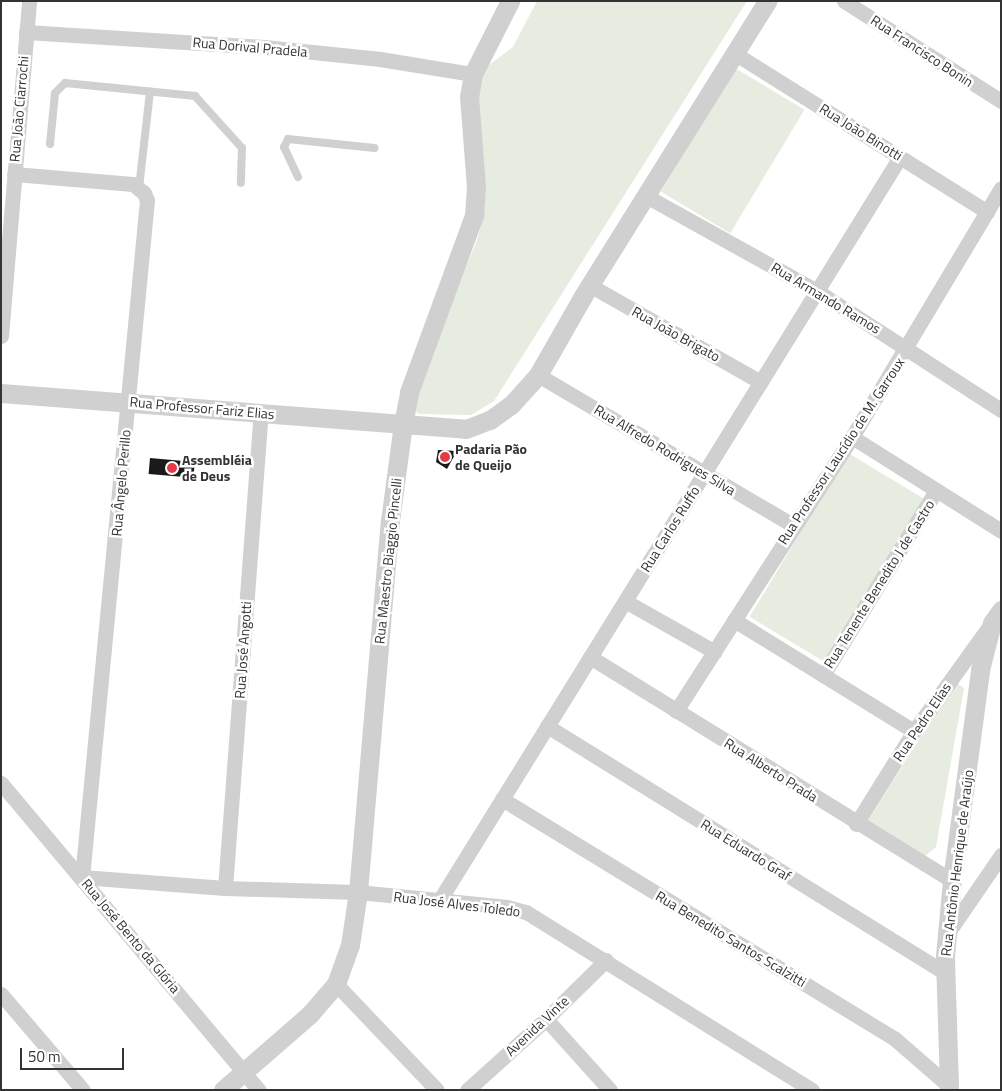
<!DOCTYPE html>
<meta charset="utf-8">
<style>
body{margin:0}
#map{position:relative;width:1002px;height:1091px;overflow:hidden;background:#fff;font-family:"Titillium Web",sans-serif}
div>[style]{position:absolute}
.green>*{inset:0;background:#e6ecdf;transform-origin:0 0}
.building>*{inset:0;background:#1a1a1a;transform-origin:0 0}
.service>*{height:8px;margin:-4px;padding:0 4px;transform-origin:4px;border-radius:4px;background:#d0d0d0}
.minor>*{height:15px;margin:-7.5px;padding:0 7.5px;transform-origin:7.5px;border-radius:7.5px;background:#d0d0d0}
.tertiary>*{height:19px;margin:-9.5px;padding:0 9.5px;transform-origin:9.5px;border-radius:9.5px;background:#d0d0d0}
.dots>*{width:14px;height:14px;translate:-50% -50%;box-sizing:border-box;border:2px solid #fff;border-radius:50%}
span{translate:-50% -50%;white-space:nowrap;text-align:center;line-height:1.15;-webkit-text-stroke:5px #fff;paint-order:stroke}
.street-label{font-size:14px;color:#333}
.poi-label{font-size:14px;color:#333;font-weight:700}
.left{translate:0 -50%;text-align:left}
.frame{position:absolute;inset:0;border:2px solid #333;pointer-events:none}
.scale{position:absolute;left:20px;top:1048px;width:104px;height:22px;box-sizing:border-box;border:2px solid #333;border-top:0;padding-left:6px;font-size:15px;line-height:18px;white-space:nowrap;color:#333;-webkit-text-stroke:4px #fff;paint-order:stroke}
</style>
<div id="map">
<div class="green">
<div style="clip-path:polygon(537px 1px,747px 1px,494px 401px,471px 415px,420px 414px,412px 410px,409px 400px,476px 243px,484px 215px,477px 74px,513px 47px)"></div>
<div style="left:735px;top:68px;width:81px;height:144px;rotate:31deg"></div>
<div style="left:848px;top:453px;width:95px;height:191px;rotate:31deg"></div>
<div style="clip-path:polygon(955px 682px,964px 688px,936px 847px,925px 856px,868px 821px)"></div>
</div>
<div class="building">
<div style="clip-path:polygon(438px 450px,457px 451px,447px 469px,436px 462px)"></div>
<div style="left:150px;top:458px;width:45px;height:16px;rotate:5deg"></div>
</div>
<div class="service">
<div style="left:50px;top:144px;width:51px;rotate:-84.4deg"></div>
<div style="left:55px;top:93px;width:14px;rotate:-45deg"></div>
<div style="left:65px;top:83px;width:131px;rotate:5.7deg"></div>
<div style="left:195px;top:96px;width:70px;rotate:47.9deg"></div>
<div style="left:242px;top:148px;width:35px;rotate:92deg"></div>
<div style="left:298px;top:177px;width:33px;rotate:-115deg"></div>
<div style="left:284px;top:147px;width:9px;rotate:-63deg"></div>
<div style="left:288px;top:139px;width:87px;rotate:5.9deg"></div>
<div style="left:139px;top:188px;width:97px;rotate:-83.5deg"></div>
</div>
<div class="minor">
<div style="left:844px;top:1px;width:186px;rotate:32.5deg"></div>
<div style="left:26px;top:32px;width:238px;rotate:3.6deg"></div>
<div style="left:264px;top:47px;width:117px;rotate:5.9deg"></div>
<div style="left:380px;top:59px;width:94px;rotate:9.2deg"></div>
<div style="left:734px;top:53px;width:299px;rotate:32.1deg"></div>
<div style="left:14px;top:174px;width:119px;rotate:4.8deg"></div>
<div style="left:133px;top:184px;width:14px;rotate:39deg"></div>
<div style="left:144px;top:193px;width:8px;rotate:67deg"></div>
<div style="left:147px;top:200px;width:680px;rotate:95.48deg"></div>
<div style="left:82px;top:877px;width:143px;rotate:4.4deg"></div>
<div style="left:225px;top:888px;width:133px;rotate:1.7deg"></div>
<div style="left:358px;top:892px;width:150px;rotate:5.7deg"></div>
<div style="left:507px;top:907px;width:20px;rotate:15deg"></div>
<div style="left:526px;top:912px;width:337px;rotate:31.9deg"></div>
<div style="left:646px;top:196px;width:196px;rotate:29.1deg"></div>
<div style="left:817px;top:291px;width:219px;rotate:32.9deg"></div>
<div style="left:591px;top:286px;width:195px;rotate:29.5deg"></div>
<div style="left:1px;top:336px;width:336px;rotate:-85.2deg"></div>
<div style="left:538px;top:375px;width:296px;rotate:30.5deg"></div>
<div style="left:852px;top:437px;width:176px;rotate:32.2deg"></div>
<div style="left:625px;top:601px;width:103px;rotate:29.5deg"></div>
<div style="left:734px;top:620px;width:211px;rotate:31.7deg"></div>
<div style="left:590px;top:657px;width:426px;rotate:31.7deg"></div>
<div style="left:823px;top:675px;width:215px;rotate:-58.5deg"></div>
<div style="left:676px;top:711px;width:326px;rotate:-57.3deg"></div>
<div style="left:852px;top:437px;width:290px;rotate:-59.1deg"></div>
<div style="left:547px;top:726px;width:468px;rotate:31.8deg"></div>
<div style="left:1px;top:783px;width:401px;rotate:50deg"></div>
<div style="left:502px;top:799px;width:460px;rotate:31.4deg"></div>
<div style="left:895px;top:1039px;width:72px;rotate:41deg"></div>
<div style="left:856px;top:824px;width:110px;rotate:-58.1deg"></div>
<div style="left:914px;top:731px;width:127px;rotate:-54.3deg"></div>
<div style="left:225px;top:888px;width:476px;rotate:-85.7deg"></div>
<div style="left:439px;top:901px;width:875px;rotate:-58.22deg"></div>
<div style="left:947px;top:934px;width:96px;rotate:-55.6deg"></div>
<div style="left:336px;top:984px;width:146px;rotate:46.4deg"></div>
<div style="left:1px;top:994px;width:126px;rotate:49.5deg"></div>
<div style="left:546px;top:1019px;width:96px;rotate:48deg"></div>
<div style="left:467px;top:1090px;width:106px;rotate:-41.9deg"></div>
<div style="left:546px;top:1019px;width:84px;rotate:-44.5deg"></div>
</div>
<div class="tertiary">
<div style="left:1px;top:393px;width:466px;rotate:4.4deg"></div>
<div style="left:466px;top:429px;width:26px;rotate:-21deg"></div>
<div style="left:490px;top:420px;width:26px;rotate:-36deg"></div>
<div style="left:511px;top:405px;width:40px;rotate:-48deg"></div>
<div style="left:538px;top:375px;width:91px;rotate:-60.3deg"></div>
<div style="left:583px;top:296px;width:348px;rotate:-58deg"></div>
<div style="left:949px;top:1086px;width:130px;rotate:-91.8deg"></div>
<div style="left:945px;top:956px;width:75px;rotate:-84.7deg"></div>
<div style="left:952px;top:881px;width:213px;rotate:-82.4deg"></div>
<div style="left:980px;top:670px;width:49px;rotate:-75.7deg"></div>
<div style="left:992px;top:623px;width:16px;rotate:-55deg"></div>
<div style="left:223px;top:1090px;width:116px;rotate:-41.1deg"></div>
<div style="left:310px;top:1014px;width:40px;rotate:-49deg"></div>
<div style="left:336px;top:984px;width:41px;rotate:-70.3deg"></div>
<div style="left:350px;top:945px;width:54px;rotate:-81.4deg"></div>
<div style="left:358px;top:892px;width:372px;rotate:-85.1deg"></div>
<div style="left:390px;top:521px;width:98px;rotate:-82.4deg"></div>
<div style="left:403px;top:424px;width:33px;rotate:-79deg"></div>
<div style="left:409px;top:392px;width:189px;rotate:-69.8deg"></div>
<div style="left:474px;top:215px;width:28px;rotate:-86deg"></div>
<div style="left:476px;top:187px;width:90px;rotate:-94.4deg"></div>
<div style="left:469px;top:97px;width:23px;rotate:-80deg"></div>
<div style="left:473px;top:74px;width:82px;rotate:-63.1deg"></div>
</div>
<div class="dots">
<div style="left:445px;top:457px;background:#e63946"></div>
<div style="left:172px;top:468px;background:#e63946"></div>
</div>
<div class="street-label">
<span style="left:250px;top:47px;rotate:5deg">Rua Dorival Pradela</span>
<span style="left:922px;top:51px;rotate:33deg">Rua Francisco Bonin</span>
<span style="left:19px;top:109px;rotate:-85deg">Rua João Ciarrochi</span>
<span style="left:861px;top:132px;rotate:32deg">Rua João Binotti</span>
<span style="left:826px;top:298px;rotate:31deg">Rua Armando Ramos</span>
<span style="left:676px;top:334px;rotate:29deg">Rua João Brigato</span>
<span style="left:202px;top:408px;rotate:5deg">Rua Professor Fariz Elias</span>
<span style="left:665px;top:450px;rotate:31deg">Rua Alfredo Rodrigues Silva</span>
<span style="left:841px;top:451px;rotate:-57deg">Rua Professor Laucídio de M. Garroux</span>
<span style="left:121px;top:483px;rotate:-85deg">Rua Ângelo Perillo</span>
<span style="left:670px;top:529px;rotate:-58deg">Rua Carlos Ruffo</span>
<span style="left:388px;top:561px;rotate:-84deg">Rua Maestro Biaggio Pincelli</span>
<span style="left:879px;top:584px;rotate:-58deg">Rua Tenente Benedito J de Castro</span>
<span style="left:243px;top:650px;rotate:-86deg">Rua José Angotti</span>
<span style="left:922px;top:722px;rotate:-56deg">Rua Pedro Elías</span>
<span style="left:771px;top:770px;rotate:32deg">Rua Alberto Prada</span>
<span style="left:746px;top:850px;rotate:32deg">Rua Eduardo Graf</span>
<span style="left:957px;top:863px;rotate:-83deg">Rua Antônio Henrique de Araújo</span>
<span style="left:457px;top:904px;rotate:7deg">Rua José Alves Toledo</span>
<span style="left:131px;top:936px;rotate:50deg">Rua José Bento da Glória</span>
<span style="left:731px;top:939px;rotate:31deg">Rua Benedito Santos Scalzitti</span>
<span style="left:537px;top:1026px;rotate:-43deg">Avenida Vinte</span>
</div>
<div class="poi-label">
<span class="left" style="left:455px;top:457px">Padaria Pão<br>de Queijo</span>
<span class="left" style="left:182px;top:468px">Assembléia<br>de Deus</span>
</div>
<div class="frame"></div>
<div class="scale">50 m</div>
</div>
